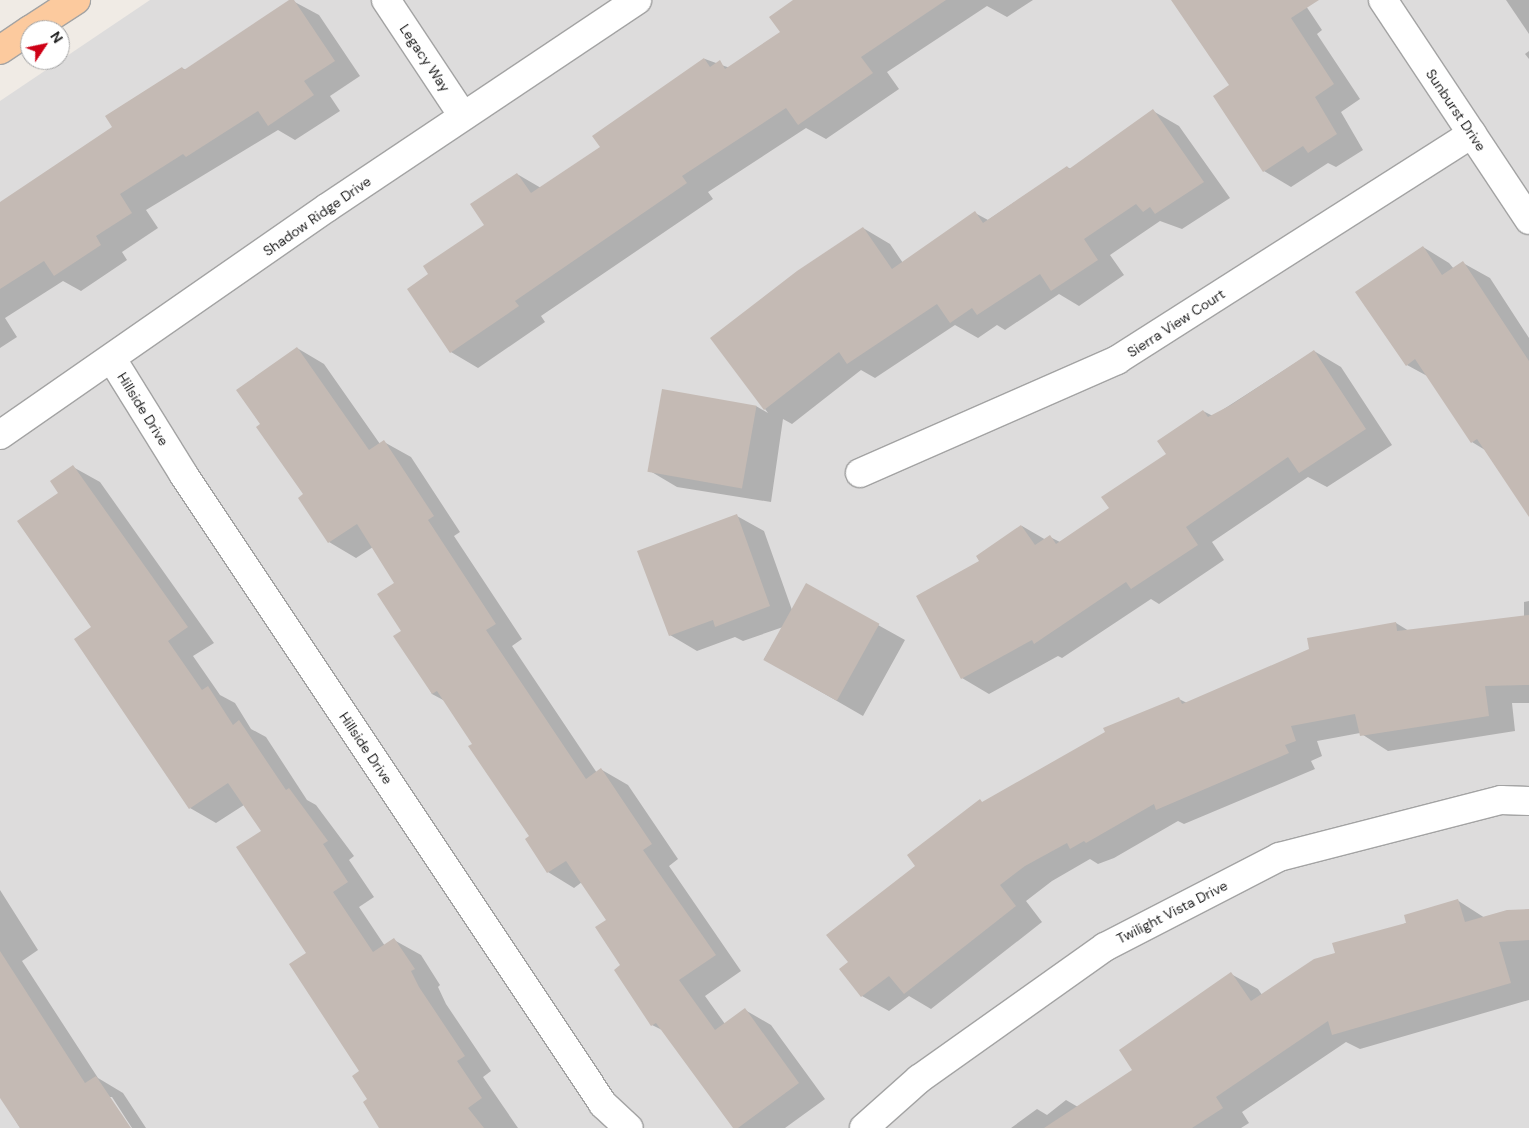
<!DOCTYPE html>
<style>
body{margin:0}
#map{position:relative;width:1529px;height:1128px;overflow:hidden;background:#f0ebe5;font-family:"DM Sans",sans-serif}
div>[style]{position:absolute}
.residential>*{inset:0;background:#dddcdc}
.shadow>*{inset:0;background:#0003}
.building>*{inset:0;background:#c4bab4;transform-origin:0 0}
.roads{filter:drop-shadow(1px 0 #a3a3a3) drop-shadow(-1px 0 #a3a3a3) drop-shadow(0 1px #a3a3a3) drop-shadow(0 -1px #a3a3a3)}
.street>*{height:28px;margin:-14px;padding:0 14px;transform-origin:14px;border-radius:14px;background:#fff}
.primary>*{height:28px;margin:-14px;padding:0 14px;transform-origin:14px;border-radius:14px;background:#fcca9e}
span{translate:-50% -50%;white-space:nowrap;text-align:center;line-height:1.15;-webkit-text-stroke:4px #fff;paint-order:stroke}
.street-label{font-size:14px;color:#1f1f1f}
.north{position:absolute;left:20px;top:20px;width:50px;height:50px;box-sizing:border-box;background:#fff;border:1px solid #a5a5a5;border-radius:50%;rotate:56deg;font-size:14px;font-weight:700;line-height:20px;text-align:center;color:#1f1f1f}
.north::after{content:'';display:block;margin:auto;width:18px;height:22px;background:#ce0015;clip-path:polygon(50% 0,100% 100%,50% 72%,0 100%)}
</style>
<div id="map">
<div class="residential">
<div style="clip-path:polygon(150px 0,1529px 0,1529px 1128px,0 1128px,0 101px)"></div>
</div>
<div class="shadow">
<div style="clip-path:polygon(291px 0,319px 15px,360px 76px,330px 96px,340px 111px,295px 140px,278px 130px,146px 210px,158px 228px,122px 252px,127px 260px,81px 291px,63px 281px,5px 318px,17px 337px,0 348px,0 206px,114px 128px,182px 68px,186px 70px)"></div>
<div style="clip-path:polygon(795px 0,1033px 0,1007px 17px,987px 6px,887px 72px,899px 89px,826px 139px,806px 128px,708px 192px,713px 199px,541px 316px,545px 322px,478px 368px,451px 352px,409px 289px,430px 275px,486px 225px,517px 174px,541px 188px,601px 147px,705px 59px,730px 68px,782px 33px)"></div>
<div style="clip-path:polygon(1173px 0,1302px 0,1322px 30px,1317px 34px,1360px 99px,1341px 112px,1363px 150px,1336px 167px,1328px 163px,1291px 187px,1264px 171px,1215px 96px,1231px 86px)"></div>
<div style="clip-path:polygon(1506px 0,1529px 0,1529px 34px)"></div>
<div style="clip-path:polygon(1529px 51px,1529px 59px,1525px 54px)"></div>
<div style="clip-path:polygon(1153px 111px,1179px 126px,1230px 198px,1182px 229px,1160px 221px,1110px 255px,1124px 275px,1079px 306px,1059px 294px,1005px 330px,997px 325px,978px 338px,955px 325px,875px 378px,861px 370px,792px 424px,783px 419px,771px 502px,677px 487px,650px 471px,756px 406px,768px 413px,711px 338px,863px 228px,890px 244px,903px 263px,975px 213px,988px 220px,1067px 167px,1071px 169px)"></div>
<div style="clip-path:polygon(1423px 247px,1449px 263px,1454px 269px,1463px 263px,1490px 278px,1529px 338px,1529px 515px,1485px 450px,1472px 442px,1429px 377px,1407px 365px)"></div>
<div style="clip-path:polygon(297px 348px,324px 364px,380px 444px,384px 442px,411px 457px,460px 532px,454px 536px,522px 639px,512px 646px,597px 773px,602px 770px,628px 785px,678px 859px,669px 866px,741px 971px,705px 996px,725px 1024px,745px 1010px,771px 1025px,825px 1099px,785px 1128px,734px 1128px,664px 1031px,652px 1025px,622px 966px,608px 920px,582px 882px,574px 888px,548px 872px,531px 837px,474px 744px,445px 701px,432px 694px,403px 632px,396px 583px,373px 547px,356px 558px,329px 542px,305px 494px,262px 424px)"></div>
<div style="clip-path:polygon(1314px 351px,1341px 367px,1392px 445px,1327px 487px,1308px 477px,1212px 542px,1224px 560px,1159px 604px,1151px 599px,1062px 658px,1058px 656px,989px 694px,962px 678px,981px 562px,1022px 526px,1046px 540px,1050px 537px,1060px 542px,1110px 509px,1168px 455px,1203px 411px,1213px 416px)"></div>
<div style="clip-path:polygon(73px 467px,100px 482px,214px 643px,193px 656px,220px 695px,235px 703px,251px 729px,266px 737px,307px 800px,316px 805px,354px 856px,349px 860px,374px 897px,359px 907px,385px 946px,394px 940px,421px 955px,440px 985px,438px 987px,446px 1004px,491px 1071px,483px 1077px,518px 1128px,381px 1128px,360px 1072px,308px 953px,262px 831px,244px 805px,216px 823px,190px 808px,93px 628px,59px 493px)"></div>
<div style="clip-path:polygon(737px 516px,764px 531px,792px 610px,806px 585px,905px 640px,863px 716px,764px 659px,783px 627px,743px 641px,735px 637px,697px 651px,670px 635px)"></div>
<div style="clip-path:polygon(1529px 601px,1529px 703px,1512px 703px,1515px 731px,1388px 751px,1360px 733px,1317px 741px,1322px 756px,1311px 761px,1315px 769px,1184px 824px,1178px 821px,1114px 858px,1098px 864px,1090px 859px,1052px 881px,1026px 901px,1042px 922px,931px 1009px,909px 996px,889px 1011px,862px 996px,849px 962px,917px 866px,980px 801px,983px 803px,1179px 699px,1187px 703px,1396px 623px,1409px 631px,1524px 617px,1524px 602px)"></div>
<div style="clip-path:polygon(0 890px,38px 950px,22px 961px,98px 1078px,123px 1093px,146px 1128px,132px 1128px,112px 1097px,109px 1097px,129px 1128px,20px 1128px,0 1095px)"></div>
<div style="clip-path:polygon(1457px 900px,1485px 918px,1529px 910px,1529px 1000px,1360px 1049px,1346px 1042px,1242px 1112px,1249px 1123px,1241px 1128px,1011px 1128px,1037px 1109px,1047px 1115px,1066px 1100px,1078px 1107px,1134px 1070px,1231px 974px,1258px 989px,1262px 995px,1337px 954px)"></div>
</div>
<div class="building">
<div style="clip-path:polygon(289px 0,294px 0,335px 61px,304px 81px,314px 95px,268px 126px,258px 111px,186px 157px,183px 154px,120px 194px,132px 213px,96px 236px,101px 245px,54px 276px,44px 261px,0 289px,0 202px,112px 127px,105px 116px,182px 67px,184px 70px)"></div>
<div style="clip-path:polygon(793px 0,946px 0,861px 57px,873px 73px,798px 125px,786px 108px,682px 176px,687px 183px,515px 301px,519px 306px,450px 353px,407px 289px,428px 274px,423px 266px,484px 225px,470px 204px,517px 173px,531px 193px,600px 147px,592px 136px,704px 58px,710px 67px,720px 60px,725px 69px,780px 32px,769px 17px)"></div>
<div style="clip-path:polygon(1171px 0,1319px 0,1291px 18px,1334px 84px,1315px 97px,1337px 134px,1308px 153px,1303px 146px,1263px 172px,1213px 96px,1229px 85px)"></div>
<div style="clip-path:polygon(1153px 109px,1204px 182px,1155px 214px,1150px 207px,1143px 212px,1136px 204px,1084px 239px,1098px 260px,1051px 291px,1040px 274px,977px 315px,972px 308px,950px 323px,937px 304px,847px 364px,839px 352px,764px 410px,710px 338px,797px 271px,863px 227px,892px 269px,975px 211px,983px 223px,1067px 166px,1069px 169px)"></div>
<div style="clip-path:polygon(1423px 246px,1442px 275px,1463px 261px,1529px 361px,1529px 517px,1477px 439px,1471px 443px,1415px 359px,1406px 366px,1355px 292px)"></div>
<div style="clip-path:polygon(297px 347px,369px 450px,384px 440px,434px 516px,428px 520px,496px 624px,486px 630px,586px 779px,601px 768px,652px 844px,643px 850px,716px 955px,679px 980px,715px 1030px,745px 1008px,799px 1083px,738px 1128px,733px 1128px,656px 1023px,651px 1026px,614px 970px,620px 965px,595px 927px,606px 920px,566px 861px,547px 873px,525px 839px,529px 836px,468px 746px,472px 744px,437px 691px,432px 694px,393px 636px,401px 631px,377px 594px,394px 583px,357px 524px,328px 543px,298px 498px,303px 494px,256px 427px,260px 424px,236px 390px)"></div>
<div style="clip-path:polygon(1314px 350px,1366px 429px,1299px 473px,1288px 457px,1186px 527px,1198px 545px,1131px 589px,1126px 582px,1034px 644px,1032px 640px,961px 679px,916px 596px,979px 561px,976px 556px,1021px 525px,1035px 545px,1050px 535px,1056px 544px,1109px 508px,1101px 497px,1166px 454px,1157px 441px,1203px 410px,1208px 417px,1231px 405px)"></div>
<div style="left:662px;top:389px;width:96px;height:84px;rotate:10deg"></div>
<div style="clip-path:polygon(73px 465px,188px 627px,168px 641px,202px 690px,208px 686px,233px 725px,239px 720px,286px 790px,289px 788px,328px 841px,323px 844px,348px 882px,333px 892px,373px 952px,394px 938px,415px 969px,411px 971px,419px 987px,465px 1056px,457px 1061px,482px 1098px,468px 1108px,484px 1128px,379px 1128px,363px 1102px,367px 1099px,352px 1076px,359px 1071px,289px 964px,306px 953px,236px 847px,261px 831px,228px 783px,189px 809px,74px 639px,91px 627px,17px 521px,58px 493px,50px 481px)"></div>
<div style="clip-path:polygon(737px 514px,770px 606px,715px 627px,713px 620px,669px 636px,637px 551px)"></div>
<div style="left:806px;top:583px;width:84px;height:88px;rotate:29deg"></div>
<div style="clip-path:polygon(1529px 615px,1529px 685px,1485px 686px,1489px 716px,1360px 736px,1355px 714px,1291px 726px,1296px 741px,1285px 745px,1289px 753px,1156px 810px,1154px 804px,1086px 843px,1084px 841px,1070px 849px,1067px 843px,1025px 866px,1000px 885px,1016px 906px,904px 994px,889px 976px,861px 997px,839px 969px,848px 962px,826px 935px,915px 866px,907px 855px,980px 799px,982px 802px,1105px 732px,1103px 728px,1179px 697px,1182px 704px,1309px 649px,1307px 638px,1396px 622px,1397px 631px)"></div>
<div style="clip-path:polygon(1458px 899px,1465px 922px,1507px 910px,1529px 909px,1529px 940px,1499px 942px,1511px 983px,1332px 1035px,1328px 1021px,1216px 1097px,1223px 1108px,1192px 1128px,1044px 1128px,1132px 1070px,1119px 1050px,1231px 972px,1251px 1001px,1314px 959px,1335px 953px,1332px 943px,1406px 923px,1404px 915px)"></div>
<div style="clip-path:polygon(0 951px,85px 1083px,96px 1076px,131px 1128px,20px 1128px,0 1098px)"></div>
</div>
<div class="roads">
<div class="street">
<div style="left:386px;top:0;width:139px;rotate:56.4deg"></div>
<div style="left:1383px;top:0;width:264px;rotate:56.4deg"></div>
<div style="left:112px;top:359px;width:137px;rotate:58.2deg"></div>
<div style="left:184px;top:475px;width:756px;rotate:56.33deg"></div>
<div style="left:603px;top:1104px;width:35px;rotate:43deg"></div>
<div style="left:0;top:435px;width:399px;rotate:-34.8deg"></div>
<div style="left:328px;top:207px;width:372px;rotate:-33.8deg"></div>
<div style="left:860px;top:473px;width:281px;rotate:-23.7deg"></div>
<div style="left:1117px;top:360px;width:421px;rotate:-32.5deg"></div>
<div style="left:864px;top:1128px;width:74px;rotate:-41.7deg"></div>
<div style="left:919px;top:1079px;width:228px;rotate:-35.4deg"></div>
<div style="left:1105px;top:947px;width:196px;rotate:-27.3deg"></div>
<div style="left:1279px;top:857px;width:229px;rotate:-14.4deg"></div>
<div style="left:1501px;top:800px;width:28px;rotate:2deg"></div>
</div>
<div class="primary">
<div style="left:30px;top:30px;width:55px;rotate:-33.1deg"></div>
<div style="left:0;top:50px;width:36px;rotate:-34deg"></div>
</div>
</div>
<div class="street-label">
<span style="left:425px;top:58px;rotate:56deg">Legacy Way</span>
<span style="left:1456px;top:110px;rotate:56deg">Sunburst Drive</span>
<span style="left:317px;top:216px;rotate:-35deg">Shadow Ridge Drive</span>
<span style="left:1176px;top:323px;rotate:-33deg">Sierra View Court</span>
<span style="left:143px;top:409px;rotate:58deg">Hillside Drive</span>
<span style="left:366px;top:748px;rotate:56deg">Hillside Drive</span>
<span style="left:1172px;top:912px;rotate:-27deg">Twilight Vista Drive</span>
</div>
<div class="north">N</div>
</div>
